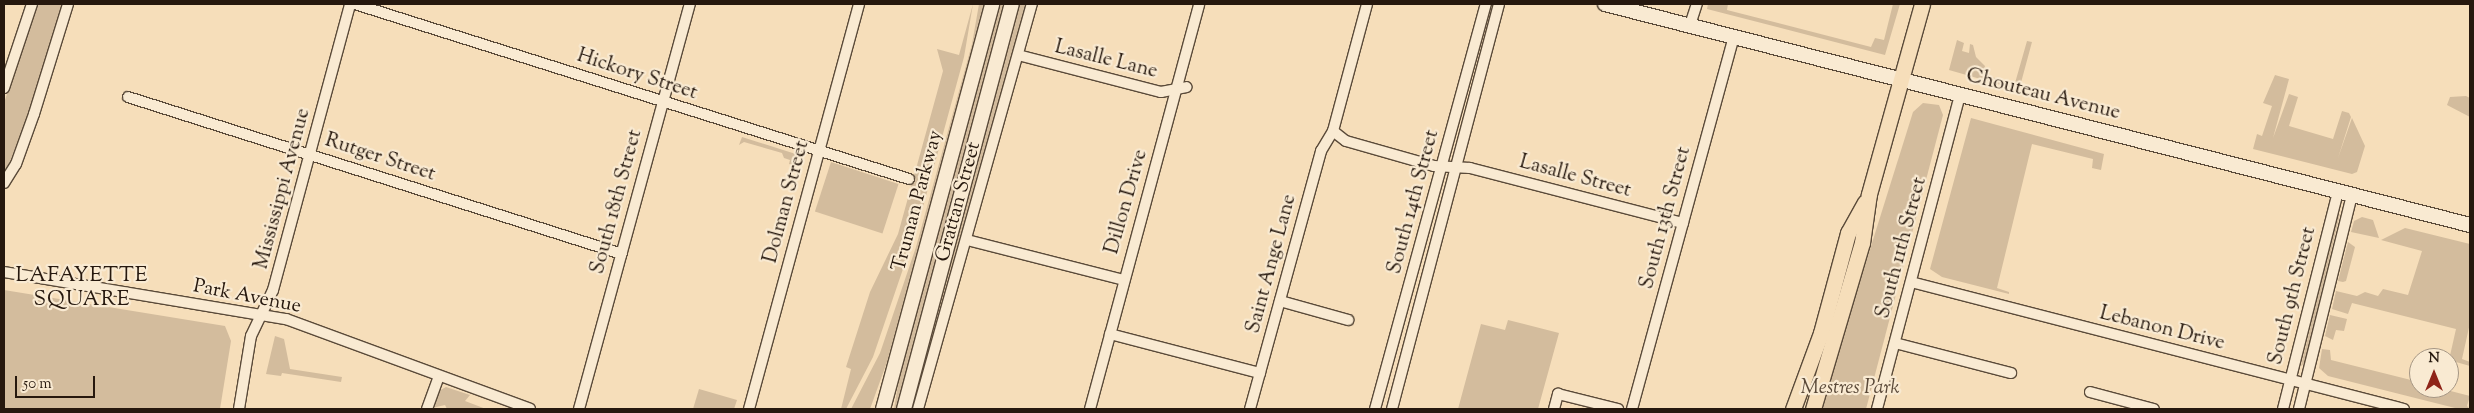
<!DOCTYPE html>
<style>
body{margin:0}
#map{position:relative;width:2474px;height:413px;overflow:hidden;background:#f6deba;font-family:"Sorts Mill Goudy",serif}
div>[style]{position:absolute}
.green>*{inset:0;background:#d3bc9d;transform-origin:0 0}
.roads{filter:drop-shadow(1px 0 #5a4a39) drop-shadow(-1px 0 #5a4a39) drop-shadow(0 1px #5a4a39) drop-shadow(0 -1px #5a4a39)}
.street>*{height:10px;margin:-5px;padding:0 5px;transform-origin:5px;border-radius:5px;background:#f9ead2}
.secondary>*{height:14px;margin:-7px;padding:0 7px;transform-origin:7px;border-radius:7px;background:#f9ead2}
.primary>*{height:15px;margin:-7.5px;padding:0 7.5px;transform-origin:7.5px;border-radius:7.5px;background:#f6deba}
span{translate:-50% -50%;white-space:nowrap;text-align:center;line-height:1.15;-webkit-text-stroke:4.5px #f9ead2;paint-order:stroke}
.street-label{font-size:20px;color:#26180e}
.park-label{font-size:20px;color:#5a4939;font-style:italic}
.neighbourhood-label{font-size:21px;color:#26180e;letter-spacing:1px}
.frame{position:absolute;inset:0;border:5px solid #26180e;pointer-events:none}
.north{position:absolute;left:2409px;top:348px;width:50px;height:50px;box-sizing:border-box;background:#f9ead2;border:1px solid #a59684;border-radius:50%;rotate:0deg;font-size:14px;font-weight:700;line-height:20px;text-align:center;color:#26180e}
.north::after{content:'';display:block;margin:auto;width:18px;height:22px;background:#8f2418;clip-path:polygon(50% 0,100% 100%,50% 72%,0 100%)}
.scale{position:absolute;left:15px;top:376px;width:80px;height:22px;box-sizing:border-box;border:2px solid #26180e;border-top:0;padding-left:6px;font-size:15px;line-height:18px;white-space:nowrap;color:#26180e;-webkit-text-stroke:4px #f9ead2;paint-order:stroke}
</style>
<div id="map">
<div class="green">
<div style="clip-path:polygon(37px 4px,64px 4px,33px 102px,4px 177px,4px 103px)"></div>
<div style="clip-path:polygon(973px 4px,964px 57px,918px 225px,873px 357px,846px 409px,841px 409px,851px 369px,846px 367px,870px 292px,898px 234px,943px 71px,937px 49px,959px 55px)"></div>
<div style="clip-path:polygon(979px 4px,985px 4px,887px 362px,870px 409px,851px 409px,880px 353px,916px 247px,972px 44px)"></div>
<div style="clip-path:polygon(999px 4px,1004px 4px,998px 34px,897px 409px,894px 409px,902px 361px)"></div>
<div style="clip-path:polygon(1020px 4px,1026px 4px,911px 409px)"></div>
<div style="clip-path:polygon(1708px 4px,1728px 4px,1727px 10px,1871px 47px,1875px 38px,1884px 40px,1893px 4px,1900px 4px,1885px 55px,1707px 9px)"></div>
<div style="clip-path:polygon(1957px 40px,1964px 43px,1962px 51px,1969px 53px,1970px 44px,1973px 45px,1976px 57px,1985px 66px,1983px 75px,2015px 83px,2027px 41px,2032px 42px,2019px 90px,1949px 70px)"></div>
<div style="clip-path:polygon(2275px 75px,2289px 79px,2273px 138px,2289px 94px,2298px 97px,2289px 126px,2333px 139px,2342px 111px,2349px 113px,2351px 117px,2338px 158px,2352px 118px,2365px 146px,2357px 172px,2352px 174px,2253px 149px,2257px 134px,2262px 136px,2272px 106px,2263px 103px)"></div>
<div style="clip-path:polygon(2466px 96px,2470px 98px,2470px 117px,2447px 105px,2450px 97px)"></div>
<div style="clip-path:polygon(1923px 103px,1939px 105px,1943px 115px,1866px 409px,1820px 409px,1913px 112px)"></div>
<div style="clip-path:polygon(1971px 118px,2104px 154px,2101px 170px,2092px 168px,2093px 159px,2032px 144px,1997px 288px,2009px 292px,2009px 294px,1942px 277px,1930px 269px)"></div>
<div style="clip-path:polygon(742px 137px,802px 156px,799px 167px,789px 164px,790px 160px,784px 158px,782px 153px,744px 142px,739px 145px)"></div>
<div style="left:831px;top:162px;width:71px;height:52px;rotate:18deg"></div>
<div style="clip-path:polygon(2340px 214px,2305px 363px,2301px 366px,2337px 216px)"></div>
<div style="clip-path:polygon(2362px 217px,2373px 220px,2379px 238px,2351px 232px,2354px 221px)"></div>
<div style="clip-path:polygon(2405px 228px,2470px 244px,2470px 323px,2462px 359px,2470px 362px,2470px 366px,2449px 360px,2456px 329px,2352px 303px,2348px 314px,2332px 309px,2336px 291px,2357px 296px,2365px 292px,2378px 296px,2383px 289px,2408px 295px,2422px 251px,2381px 240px)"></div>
<div style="clip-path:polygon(2348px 242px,2355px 247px,2346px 281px,2343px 282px,2338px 281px)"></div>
<div style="clip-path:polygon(4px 290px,225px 326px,231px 341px,220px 409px,4px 409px)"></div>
<div style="clip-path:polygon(2330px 315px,2347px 319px,2344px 331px,2336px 330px,2333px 340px,2325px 336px)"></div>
<div style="clip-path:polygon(1508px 320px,1559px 333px,1538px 409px,1458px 409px,1481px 324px,1505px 330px)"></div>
<div style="clip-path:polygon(275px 336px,284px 339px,290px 369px,342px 377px,341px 382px,282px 373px,281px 376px,266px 374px)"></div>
<div style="clip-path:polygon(2322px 349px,2330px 350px,2331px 360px,2419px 382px,2419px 388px,2439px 388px,2470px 396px,2467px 406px,2470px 409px,2459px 409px,2328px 376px,2319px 368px)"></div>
<div style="clip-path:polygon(446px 387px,470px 395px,465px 401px,486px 409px,447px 409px,445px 405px,432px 408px,437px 392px)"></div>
<div style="clip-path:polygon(699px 389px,737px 400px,734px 409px,693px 409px)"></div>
</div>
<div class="roads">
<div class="street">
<div style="left:355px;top:4px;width:581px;rotate:17.53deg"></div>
<div style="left:1690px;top:25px;width:22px;rotate:-72deg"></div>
<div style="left:1018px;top:55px;width:148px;rotate:14.5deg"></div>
<div style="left:1161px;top:92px;width:26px;rotate:-11deg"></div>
<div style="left:4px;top:88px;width:89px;rotate:-71.6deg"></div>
<div style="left:128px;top:97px;width:518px;rotate:17.63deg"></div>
<div style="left:1333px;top:131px;width:16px;rotate:38deg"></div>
<div style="left:1346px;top:141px;width:91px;rotate:15.9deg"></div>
<div style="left:1434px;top:166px;width:36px;rotate:3deg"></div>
<div style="left:1470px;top:168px;width:220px;rotate:14.5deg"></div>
<div style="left:4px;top:183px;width:22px;rotate:-58deg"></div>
<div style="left:16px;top:164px;width:53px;rotate:-70.2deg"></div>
<div style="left:34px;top:114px;width:115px;rotate:-72.8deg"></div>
<div style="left:967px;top:240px;width:162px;rotate:14.3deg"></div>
<div style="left:4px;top:272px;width:286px;rotate:9.5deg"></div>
<div style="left:286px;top:319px;width:260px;rotate:20.2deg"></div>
<div style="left:1911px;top:282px;width:509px;rotate:14.45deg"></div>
<div style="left:1280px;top:301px;width:71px;rotate:15.6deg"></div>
<div style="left:1110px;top:334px;width:155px;rotate:14.6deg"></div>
<div style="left:1895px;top:343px;width:120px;rotate:14.5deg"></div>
<div style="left:2090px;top:392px;width:66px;rotate:14.9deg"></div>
<div style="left:239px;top:409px;width:74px;rotate:-80.7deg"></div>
<div style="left:251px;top:336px;width:51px;rotate:-64.4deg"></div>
<div style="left:273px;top:290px;width:296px;rotate:-74.9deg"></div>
<div style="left:427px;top:409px;width:35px;rotate:-70deg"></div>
<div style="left:579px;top:409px;width:420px;rotate:-74.7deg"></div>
<div style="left:749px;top:409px;width:420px;rotate:-74.8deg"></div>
<div style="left:918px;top:409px;width:421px;rotate:-74.3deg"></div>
<div style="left:1090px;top:409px;width:419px;rotate:-74.9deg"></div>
<div style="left:1250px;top:409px;width:268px;rotate:-74.6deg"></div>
<div style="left:1321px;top:151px;width:23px;rotate:-59deg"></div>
<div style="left:1333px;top:131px;width:131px;rotate:-75deg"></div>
<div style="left:1375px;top:409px;width:420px;rotate:-74.7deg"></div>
<div style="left:1392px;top:409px;width:419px;rotate:-75.2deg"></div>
<div style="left:1554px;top:409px;width:16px;rotate:-75deg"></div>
<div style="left:1558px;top:394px;width:62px;rotate:14deg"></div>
<div style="left:1632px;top:409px;width:386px;rotate:-74.7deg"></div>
<div style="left:1877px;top:409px;width:325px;rotate:-75.2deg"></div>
<div style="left:2283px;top:409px;width:225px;rotate:-75.8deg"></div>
<div style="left:2299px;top:409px;width:220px;rotate:-76.1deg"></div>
</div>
<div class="secondary">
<div style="left:1605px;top:4px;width:893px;rotate:14.33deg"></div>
<div style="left:883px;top:409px;width:419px;rotate:-74.9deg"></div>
<div style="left:904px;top:409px;width:419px;rotate:-75.1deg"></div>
</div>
<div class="primary">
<div style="left:1793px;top:409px;width:81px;rotate:-69.8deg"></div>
<div style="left:1821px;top:333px;width:104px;rotate:-74.9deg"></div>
<div style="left:1848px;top:233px;width:35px;rotate:-61deg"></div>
<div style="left:1813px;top:409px;width:173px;rotate:-73.6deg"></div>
<div style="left:1862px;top:243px;width:49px;rotate:-81.9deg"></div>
<div style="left:1869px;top:194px;width:197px;rotate:-74.4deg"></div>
</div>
</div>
<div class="street-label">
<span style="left:1106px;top:60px;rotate:14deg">Lasalle Lane</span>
<span style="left:637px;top:75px;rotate:18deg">Hickory Street</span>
<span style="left:2043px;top:95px;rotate:14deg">Chouteau Avenue</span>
<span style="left:380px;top:158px;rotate:18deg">Rutger Street</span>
<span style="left:1575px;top:177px;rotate:15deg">Lasalle Street</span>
<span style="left:283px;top:189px;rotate:-75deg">Mississippi Avenue</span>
<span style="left:918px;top:201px;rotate:-75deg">Truman Parkway</span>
<span style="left:617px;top:202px;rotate:-75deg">South 18th Street</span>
<span style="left:787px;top:202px;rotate:-75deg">Dolman Street</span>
<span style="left:959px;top:202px;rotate:-75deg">Grattan Street</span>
<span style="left:1127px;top:202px;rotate:-74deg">Dillon Drive</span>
<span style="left:1414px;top:202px;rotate:-75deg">South 14th Street</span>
<span style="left:1666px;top:218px;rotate:-75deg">South 13th Street</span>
<span style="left:1902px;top:248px;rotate:-75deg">South 11th Street</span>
<span style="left:1272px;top:264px;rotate:-75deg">Saint Ange Lane</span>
<span style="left:2293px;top:296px;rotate:-76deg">South 9th Street</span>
<span style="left:247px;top:297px;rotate:11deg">Park Avenue</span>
<span style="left:2162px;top:329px;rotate:14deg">Lebanon Drive</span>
</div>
<div class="park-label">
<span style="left:1850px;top:388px">Mestres Park</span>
</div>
<div class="neighbourhood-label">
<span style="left:82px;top:288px">LAFAYETTE<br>SQUARE</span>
</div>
<div class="frame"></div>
<div class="north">N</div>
<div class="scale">50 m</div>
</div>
